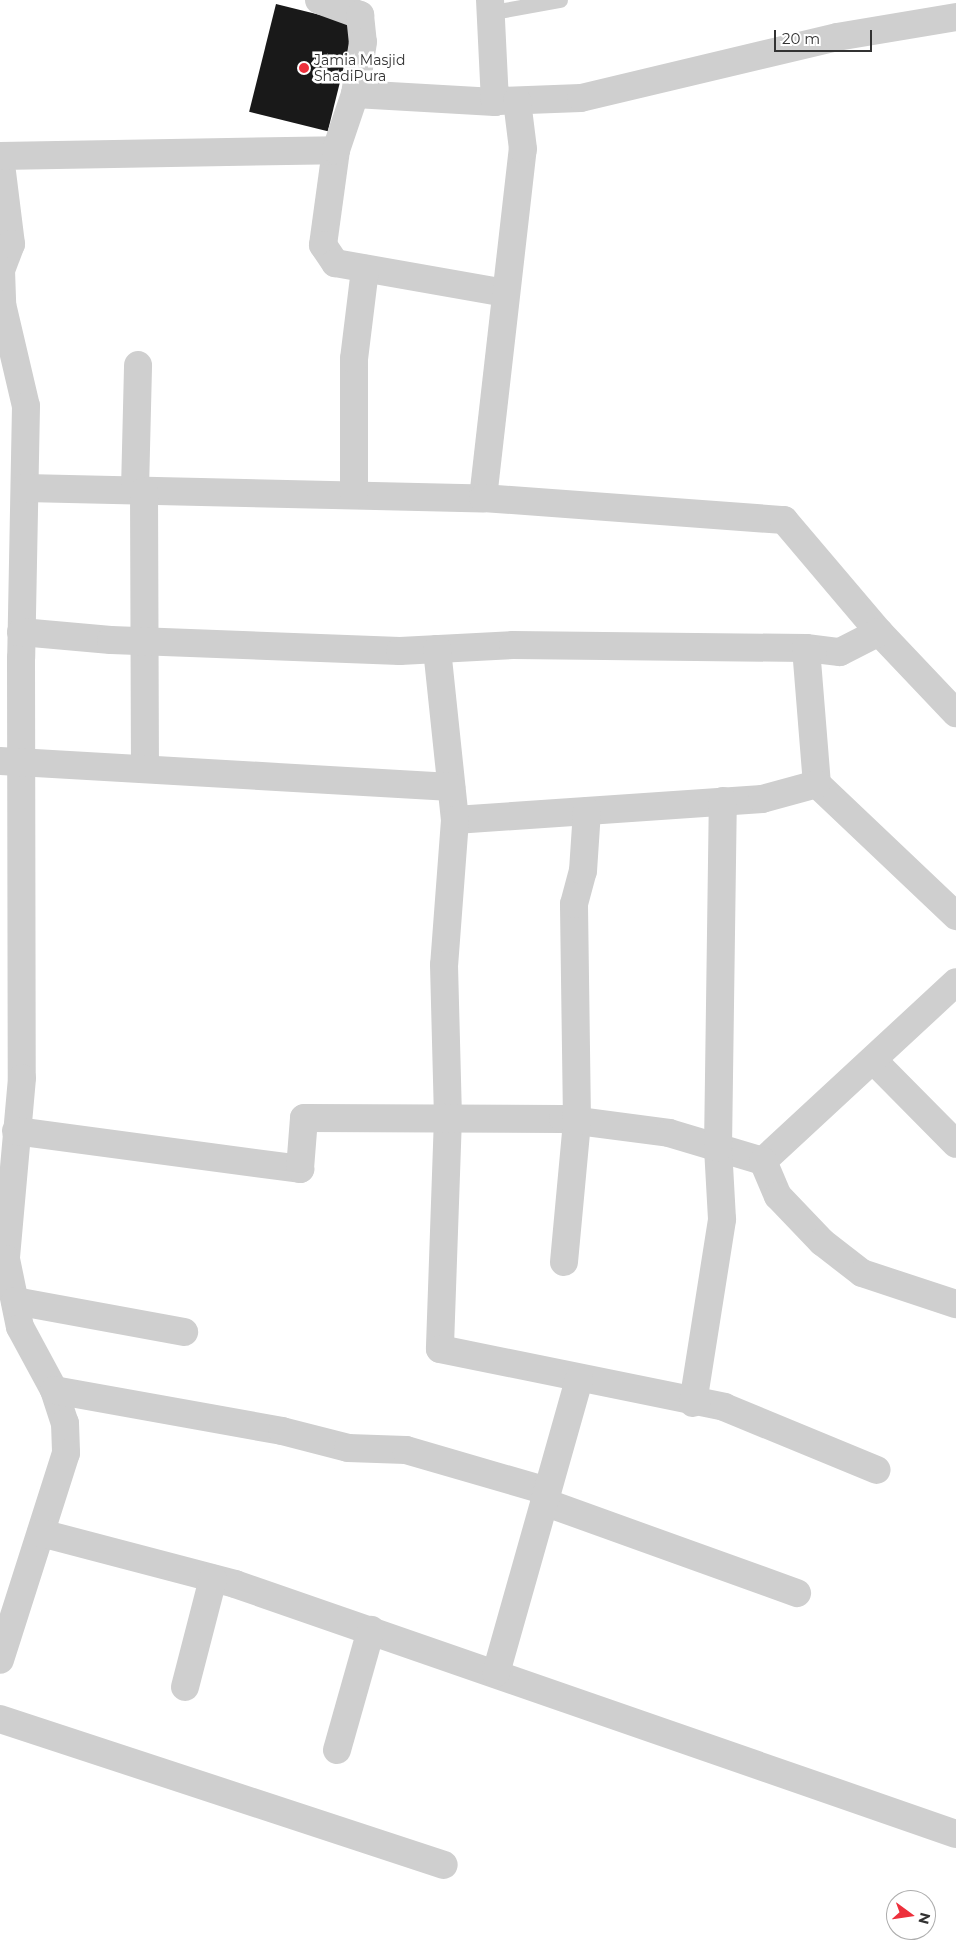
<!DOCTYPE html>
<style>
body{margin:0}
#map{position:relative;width:956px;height:1960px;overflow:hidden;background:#fff;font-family:Montserrat,sans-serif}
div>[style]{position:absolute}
.building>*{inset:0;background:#191919;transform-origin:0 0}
.service>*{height:15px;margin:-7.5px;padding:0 7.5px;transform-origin:7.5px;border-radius:7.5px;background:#cfcfcf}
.minor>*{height:28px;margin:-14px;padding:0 14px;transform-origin:14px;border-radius:14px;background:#cfcfcf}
.dots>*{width:14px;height:14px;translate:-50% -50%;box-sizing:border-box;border:2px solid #fff;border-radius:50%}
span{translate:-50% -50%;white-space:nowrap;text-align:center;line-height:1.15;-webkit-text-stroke:5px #fff;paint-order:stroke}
.poi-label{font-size:14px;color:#323232}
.left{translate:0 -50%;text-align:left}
.north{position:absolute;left:886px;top:1890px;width:50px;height:50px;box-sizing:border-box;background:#fff;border:1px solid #adadad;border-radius:50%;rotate:104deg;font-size:14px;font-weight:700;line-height:20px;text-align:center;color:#323232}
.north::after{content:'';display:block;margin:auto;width:18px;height:22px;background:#ed303c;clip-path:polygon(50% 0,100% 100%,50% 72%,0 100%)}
.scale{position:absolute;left:774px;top:30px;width:98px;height:22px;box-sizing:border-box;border:2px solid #323232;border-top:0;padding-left:6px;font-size:15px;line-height:18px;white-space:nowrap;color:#323232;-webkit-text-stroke:4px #fff;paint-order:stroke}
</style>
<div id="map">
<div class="building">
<div style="left:276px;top:4px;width:81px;height:111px;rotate:14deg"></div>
</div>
<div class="service">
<div style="left:493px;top:12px;width:68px;rotate:-10.2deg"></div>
</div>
<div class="minor">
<div style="left:319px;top:0;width:44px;rotate:20.1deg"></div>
<div style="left:360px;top:15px;width:27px;rotate:84deg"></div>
<div style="left:363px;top:42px;width:53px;rotate:98.7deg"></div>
<div style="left:499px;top:101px;width:82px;rotate:-2.1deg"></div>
<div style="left:581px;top:98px;width:263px;rotate:-13.4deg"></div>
<div style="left:837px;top:37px;width:121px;rotate:-9.5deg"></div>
<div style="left:336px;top:150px;width:96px;rotate:97.8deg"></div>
<div style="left:323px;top:245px;width:22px;rotate:56deg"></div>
<div style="left:335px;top:263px;width:173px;rotate:10deg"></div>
<div style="left:0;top:156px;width:89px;rotate:82.9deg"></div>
<div style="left:11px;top:244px;width:28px;rotate:111deg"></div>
<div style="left:1px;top:270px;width:34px;rotate:88deg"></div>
<div style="left:2px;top:304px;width:105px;rotate:76.8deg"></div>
<div style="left:26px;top:406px;width:252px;rotate:91.1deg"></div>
<div style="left:21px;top:658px;width:420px;rotate:89.9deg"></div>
<div style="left:22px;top:1078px;width:182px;rotate:95.1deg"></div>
<div style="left:6px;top:1259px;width:69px;rotate:78.4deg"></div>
<div style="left:20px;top:1327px;width:72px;rotate:61.6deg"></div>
<div style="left:54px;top:1390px;width:35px;rotate:72deg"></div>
<div style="left:65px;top:1423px;width:30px;rotate:88deg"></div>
<div style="left:66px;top:1453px;width:217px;rotate:107.7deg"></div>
<div style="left:0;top:156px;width:336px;rotate:-1deg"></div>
<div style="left:336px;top:150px;width:59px;rotate:-71.3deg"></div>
<div style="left:355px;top:94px;width:140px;rotate:3.3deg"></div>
<div style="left:495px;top:102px;width:102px;rotate:-92.8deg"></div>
<div style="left:25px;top:488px;width:458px;rotate:1.3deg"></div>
<div style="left:483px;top:498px;width:351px;rotate:-83.5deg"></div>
<div style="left:523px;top:149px;width:48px;rotate:-97.1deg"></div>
<div style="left:135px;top:490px;width:125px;rotate:-88.6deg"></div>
<div style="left:144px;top:491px;width:277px;rotate:89.8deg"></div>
<div style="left:354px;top:495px;width:136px;rotate:-90deg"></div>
<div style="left:354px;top:359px;width:91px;rotate:-83deg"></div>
<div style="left:483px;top:498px;width:302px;rotate:4.2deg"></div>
<div style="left:784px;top:520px;width:147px;rotate:49.7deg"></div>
<div style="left:879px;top:632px;width:112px;rotate:46.5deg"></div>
<div style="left:21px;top:632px;width:90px;rotate:5.1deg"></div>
<div style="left:111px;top:640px;width:289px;rotate:2.2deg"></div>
<div style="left:400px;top:651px;width:113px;rotate:-3deg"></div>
<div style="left:513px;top:645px;width:293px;rotate:0.6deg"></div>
<div style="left:806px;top:648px;width:34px;rotate:7deg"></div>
<div style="left:840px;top:652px;width:44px;rotate:-27.1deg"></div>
<div style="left:806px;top:648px;width:136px;rotate:85.4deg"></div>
<div style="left:817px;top:784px;width:192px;rotate:43.5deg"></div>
<div style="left:437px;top:649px;width:172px;rotate:84deg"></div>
<div style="left:455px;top:820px;width:308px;rotate:-3.9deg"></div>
<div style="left:762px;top:799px;width:57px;rotate:-15.3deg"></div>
<div style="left:0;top:761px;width:452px;rotate:3.3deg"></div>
<div style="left:455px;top:820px;width:145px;rotate:94.3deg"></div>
<div style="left:444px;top:965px;width:152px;rotate:88.5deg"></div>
<div style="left:448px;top:1117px;width:232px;rotate:92deg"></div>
<div style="left:440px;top:1349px;width:290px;rotate:11.5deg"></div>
<div style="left:724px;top:1407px;width:165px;rotate:22.4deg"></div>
<div style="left:873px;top:1060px;width:118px;rotate:45.3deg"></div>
<div style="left:16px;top:1131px;width:287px;rotate:7.6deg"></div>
<div style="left:300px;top:1169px;width:51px;rotate:-85.5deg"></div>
<div style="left:304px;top:1118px;width:259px;rotate:0.2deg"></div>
<div style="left:563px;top:1119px;width:107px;rotate:7.5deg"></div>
<div style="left:669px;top:1133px;width:98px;rotate:16.6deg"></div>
<div style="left:763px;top:1161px;width:263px;rotate:-42.8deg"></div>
<div style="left:763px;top:1161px;width:38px;rotate:67deg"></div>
<div style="left:778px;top:1196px;width:64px;rotate:46.3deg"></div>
<div style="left:822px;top:1242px;width:51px;rotate:37.8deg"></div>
<div style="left:862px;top:1273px;width:99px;rotate:18.3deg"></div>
<div style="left:564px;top:1262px;width:142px;rotate:-84.7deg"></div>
<div style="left:577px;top:1121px;width:217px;rotate:-90.8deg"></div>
<div style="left:574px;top:904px;width:34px;rotate:-75deg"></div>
<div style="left:583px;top:871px;width:60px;rotate:-86.2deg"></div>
<div style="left:15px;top:1301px;width:172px;rotate:10.4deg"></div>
<div style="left:54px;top:1390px;width:232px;rotate:10.2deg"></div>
<div style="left:282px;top:1431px;width:68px;rotate:14.4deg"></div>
<div style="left:348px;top:1448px;width:58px;rotate:2deg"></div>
<div style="left:406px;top:1450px;width:147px;rotate:16.2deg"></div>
<div style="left:693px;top:1403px;width:186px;rotate:-81deg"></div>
<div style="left:722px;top:1219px;width:71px;rotate:-93.2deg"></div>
<div style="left:718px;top:1148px;width:347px;rotate:-89.2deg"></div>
<div style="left:544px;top:1502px;width:269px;rotate:19.8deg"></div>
<div style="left:41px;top:1533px;width:201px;rotate:14.7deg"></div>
<div style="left:235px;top:1584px;width:763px;rotate:19.12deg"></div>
<div style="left:496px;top:1673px;width:305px;rotate:-74.2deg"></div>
<div style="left:185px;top:1687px;width:112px;rotate:-75.5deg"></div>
<div style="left:0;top:1719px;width:467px;rotate:18.2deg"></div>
<div style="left:337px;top:1750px;width:125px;rotate:-74.2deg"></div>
</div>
<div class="dots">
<div style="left:304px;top:68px;background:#ed303c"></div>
</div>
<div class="poi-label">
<span class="left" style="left:314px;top:68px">Jamia Masjid<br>ShadiPura</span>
</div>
<div class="north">N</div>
<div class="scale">20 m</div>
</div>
